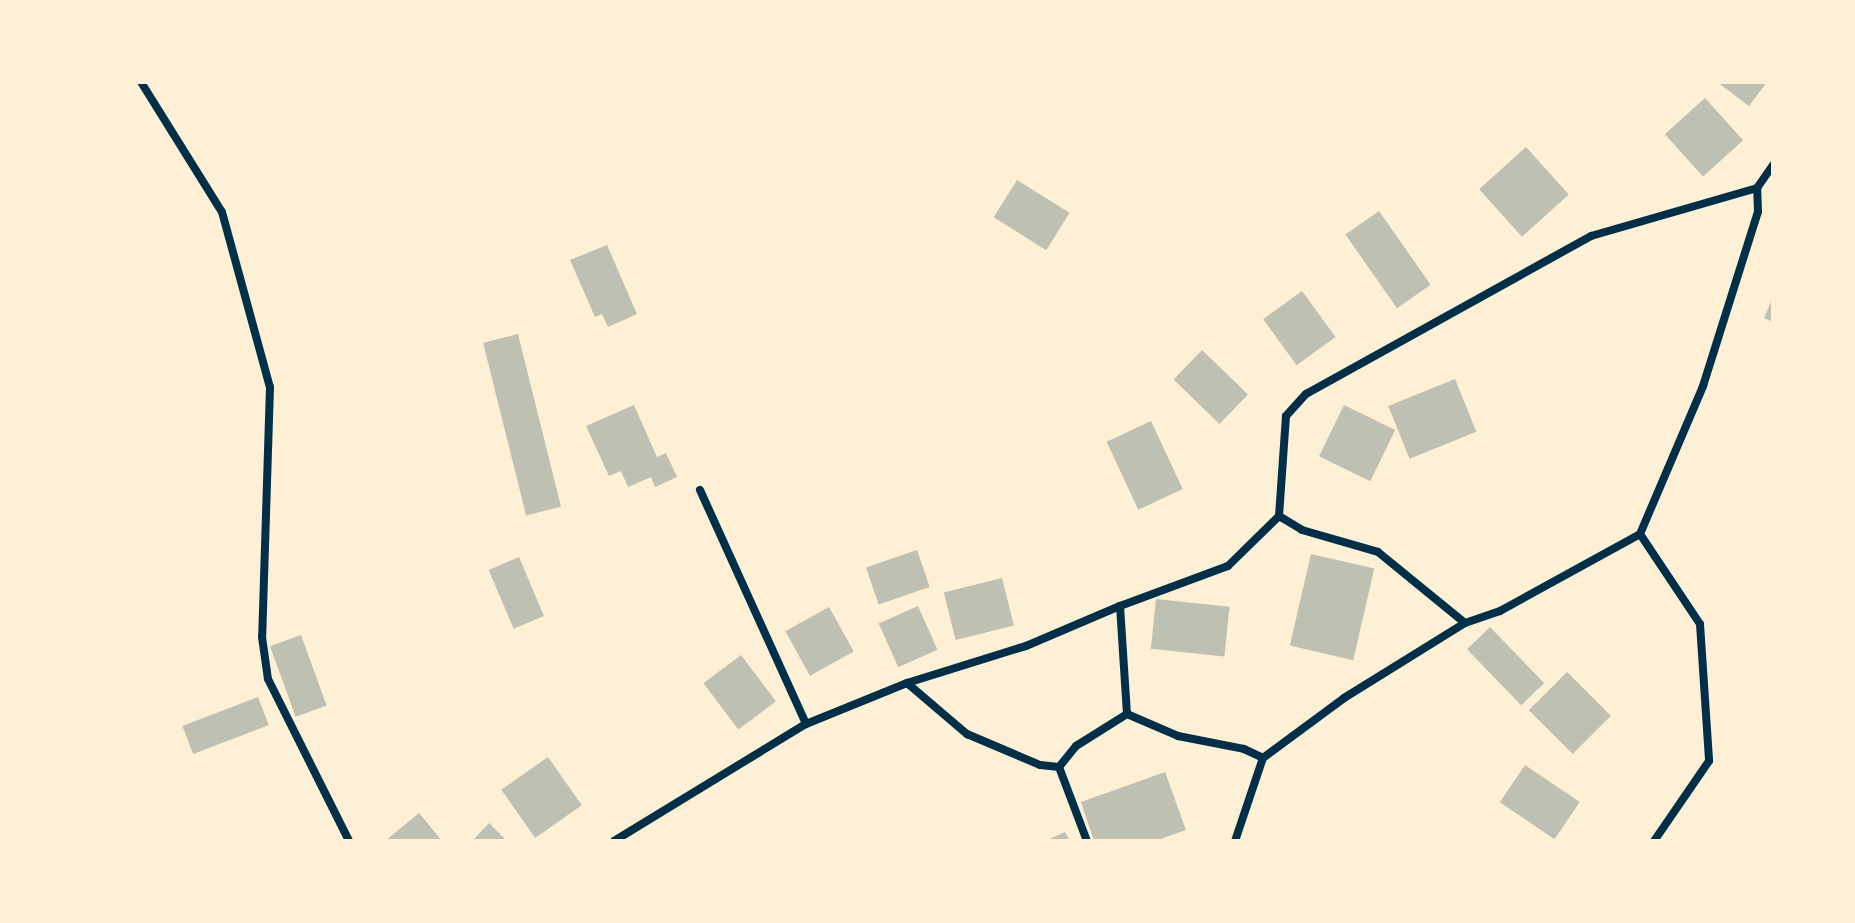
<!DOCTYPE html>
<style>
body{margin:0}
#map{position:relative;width:1855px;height:923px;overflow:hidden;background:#fdf0d5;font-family:"Archivo Narrow",sans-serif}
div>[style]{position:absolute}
.building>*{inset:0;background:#bec0b2;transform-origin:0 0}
.minor>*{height:8px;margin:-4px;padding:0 4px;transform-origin:4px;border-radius:4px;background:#003049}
span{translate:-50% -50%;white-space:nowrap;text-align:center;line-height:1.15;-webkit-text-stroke:8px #fdf0d5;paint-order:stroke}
.frame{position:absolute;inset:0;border:84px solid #fdf0d5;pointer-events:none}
</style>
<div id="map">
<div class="building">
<div style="clip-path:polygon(1717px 82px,1767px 82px,1749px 106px)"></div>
<div style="left:1705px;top:98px;width:57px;height:54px;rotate:48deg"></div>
<div style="left:1526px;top:147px;width:64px;height:63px;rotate:48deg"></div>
<div style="left:1017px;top:180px;width:62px;height:44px;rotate:32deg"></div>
<div style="left:1379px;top:211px;width:90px;height:41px;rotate:55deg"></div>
<div style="clip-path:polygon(607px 245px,637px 314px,608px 327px,602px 314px,595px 317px,570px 260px)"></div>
<div style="left:1302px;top:291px;width:57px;height:48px;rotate:54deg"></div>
<div style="clip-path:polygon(1773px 297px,1773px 322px,1764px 318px)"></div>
<div style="left:518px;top:334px;width:178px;height:36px;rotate:76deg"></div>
<div style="left:1202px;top:350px;width:64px;height:41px;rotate:44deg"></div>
<div style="left:1455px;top:379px;width:57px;height:72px;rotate:68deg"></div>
<div style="clip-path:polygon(634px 405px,657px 457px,666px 453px,677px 477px,655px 487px,651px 477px,628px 487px,621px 471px,609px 476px,586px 426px)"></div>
<div style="left:1344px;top:405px;width:57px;height:57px;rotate:26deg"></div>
<div style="left:1151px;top:421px;width:75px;height:49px;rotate:65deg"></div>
<div style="left:917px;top:550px;width:39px;height:54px;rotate:71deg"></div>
<div style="left:1311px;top:554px;width:65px;height:94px;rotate:13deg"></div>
<div style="left:519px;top:557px;width:64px;height:33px;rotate:67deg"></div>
<div style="left:1002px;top:578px;width:49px;height:60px;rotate:76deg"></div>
<div style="left:1156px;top:599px;width:74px;height:50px;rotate:6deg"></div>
<div style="left:918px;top:606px;width:48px;height:43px;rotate:66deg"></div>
<div style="left:829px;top:607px;width:51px;height:50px;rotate:61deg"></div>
<div style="left:1490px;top:627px;width:78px;height:32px;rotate:46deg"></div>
<div style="left:301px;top:635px;width:75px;height:33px;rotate:70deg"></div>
<div style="left:741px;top:655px;width:58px;height:47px;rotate:53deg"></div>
<div style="left:1567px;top:672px;width:62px;height:54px;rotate:45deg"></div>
<div style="left:258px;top:697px;width:30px;height:81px;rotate:69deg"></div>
<div style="left:548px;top:757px;width:59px;height:57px;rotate:55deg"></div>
<div style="left:1525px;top:765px;width:66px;height:45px;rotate:34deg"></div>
<div style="clip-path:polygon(1165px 772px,1186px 830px,1155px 841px,1094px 841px,1081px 802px)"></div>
<div style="clip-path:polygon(419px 813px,442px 841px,385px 841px)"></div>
<div style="clip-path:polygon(489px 823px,507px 841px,472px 841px)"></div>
<div style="clip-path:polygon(1065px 832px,1070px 841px,1045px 841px)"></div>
</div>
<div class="minor">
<div style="left:141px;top:82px;width:153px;rotate:58.1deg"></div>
<div style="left:222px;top:212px;width:181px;rotate:74.7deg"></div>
<div style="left:270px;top:387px;width:250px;rotate:91.8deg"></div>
<div style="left:262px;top:637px;width:42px;rotate:81.9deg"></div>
<div style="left:268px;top:679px;width:181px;rotate:63.4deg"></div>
<div style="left:700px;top:490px;width:257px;rotate:65.6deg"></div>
<div style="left:1279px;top:516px;width:27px;rotate:31deg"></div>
<div style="left:1302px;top:530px;width:79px;rotate:16.1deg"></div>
<div style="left:1378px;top:552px;width:112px;rotate:39.2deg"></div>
<div style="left:1640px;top:534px;width:108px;rotate:56.3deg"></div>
<div style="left:1700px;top:624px;width:137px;rotate:86.2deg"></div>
<div style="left:1709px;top:761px;width:97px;rotate:124.5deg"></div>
<div style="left:1120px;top:606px;width:108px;rotate:86.3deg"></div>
<div style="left:907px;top:683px;width:79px;rotate:40.4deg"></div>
<div style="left:967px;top:734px;width:79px;rotate:23deg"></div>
<div style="left:1040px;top:765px;width:19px;rotate:6deg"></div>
<div style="left:1059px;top:767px;width:27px;rotate:-51deg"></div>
<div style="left:1076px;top:746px;width:60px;rotate:-32.1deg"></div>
<div style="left:1127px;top:714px;width:56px;rotate:23.3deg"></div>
<div style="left:1178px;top:736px;width:67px;rotate:11.1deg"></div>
<div style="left:1244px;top:749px;width:21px;rotate:25deg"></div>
<div style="left:1059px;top:767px;width:79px;rotate:69.3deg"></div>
<div style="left:614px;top:841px;width:225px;rotate:-31.4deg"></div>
<div style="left:806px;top:724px;width:109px;rotate:-22.1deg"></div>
<div style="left:907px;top:683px;width:125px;rotate:-17.3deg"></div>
<div style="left:1026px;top:646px;width:102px;rotate:-23.1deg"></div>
<div style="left:1120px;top:606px;width:115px;rotate:-20.3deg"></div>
<div style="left:1228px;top:566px;width:71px;rotate:-44.4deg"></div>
<div style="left:1279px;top:516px;width:100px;rotate:-86deg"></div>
<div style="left:1286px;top:416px;width:30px;rotate:-48deg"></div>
<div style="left:1306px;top:394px;width:326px;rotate:-29deg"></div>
<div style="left:1591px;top:236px;width:173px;rotate:-16.1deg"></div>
<div style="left:1235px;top:841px;width:88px;rotate:-71.4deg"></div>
<div style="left:1263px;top:758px;width:101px;rotate:-36.5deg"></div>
<div style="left:1344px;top:698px;width:142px;rotate:-31.8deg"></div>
<div style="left:1465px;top:623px;width:37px;rotate:-19deg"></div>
<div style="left:1500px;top:611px;width:160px;rotate:-28.8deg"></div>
<div style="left:1640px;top:534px;width:161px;rotate:-66.9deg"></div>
<div style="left:1703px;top:386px;width:182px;rotate:-72.5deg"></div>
<div style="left:1758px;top:212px;width:24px;rotate:-92deg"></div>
<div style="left:1757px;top:188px;width:28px;rotate:-55deg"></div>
</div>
<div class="frame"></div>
</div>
